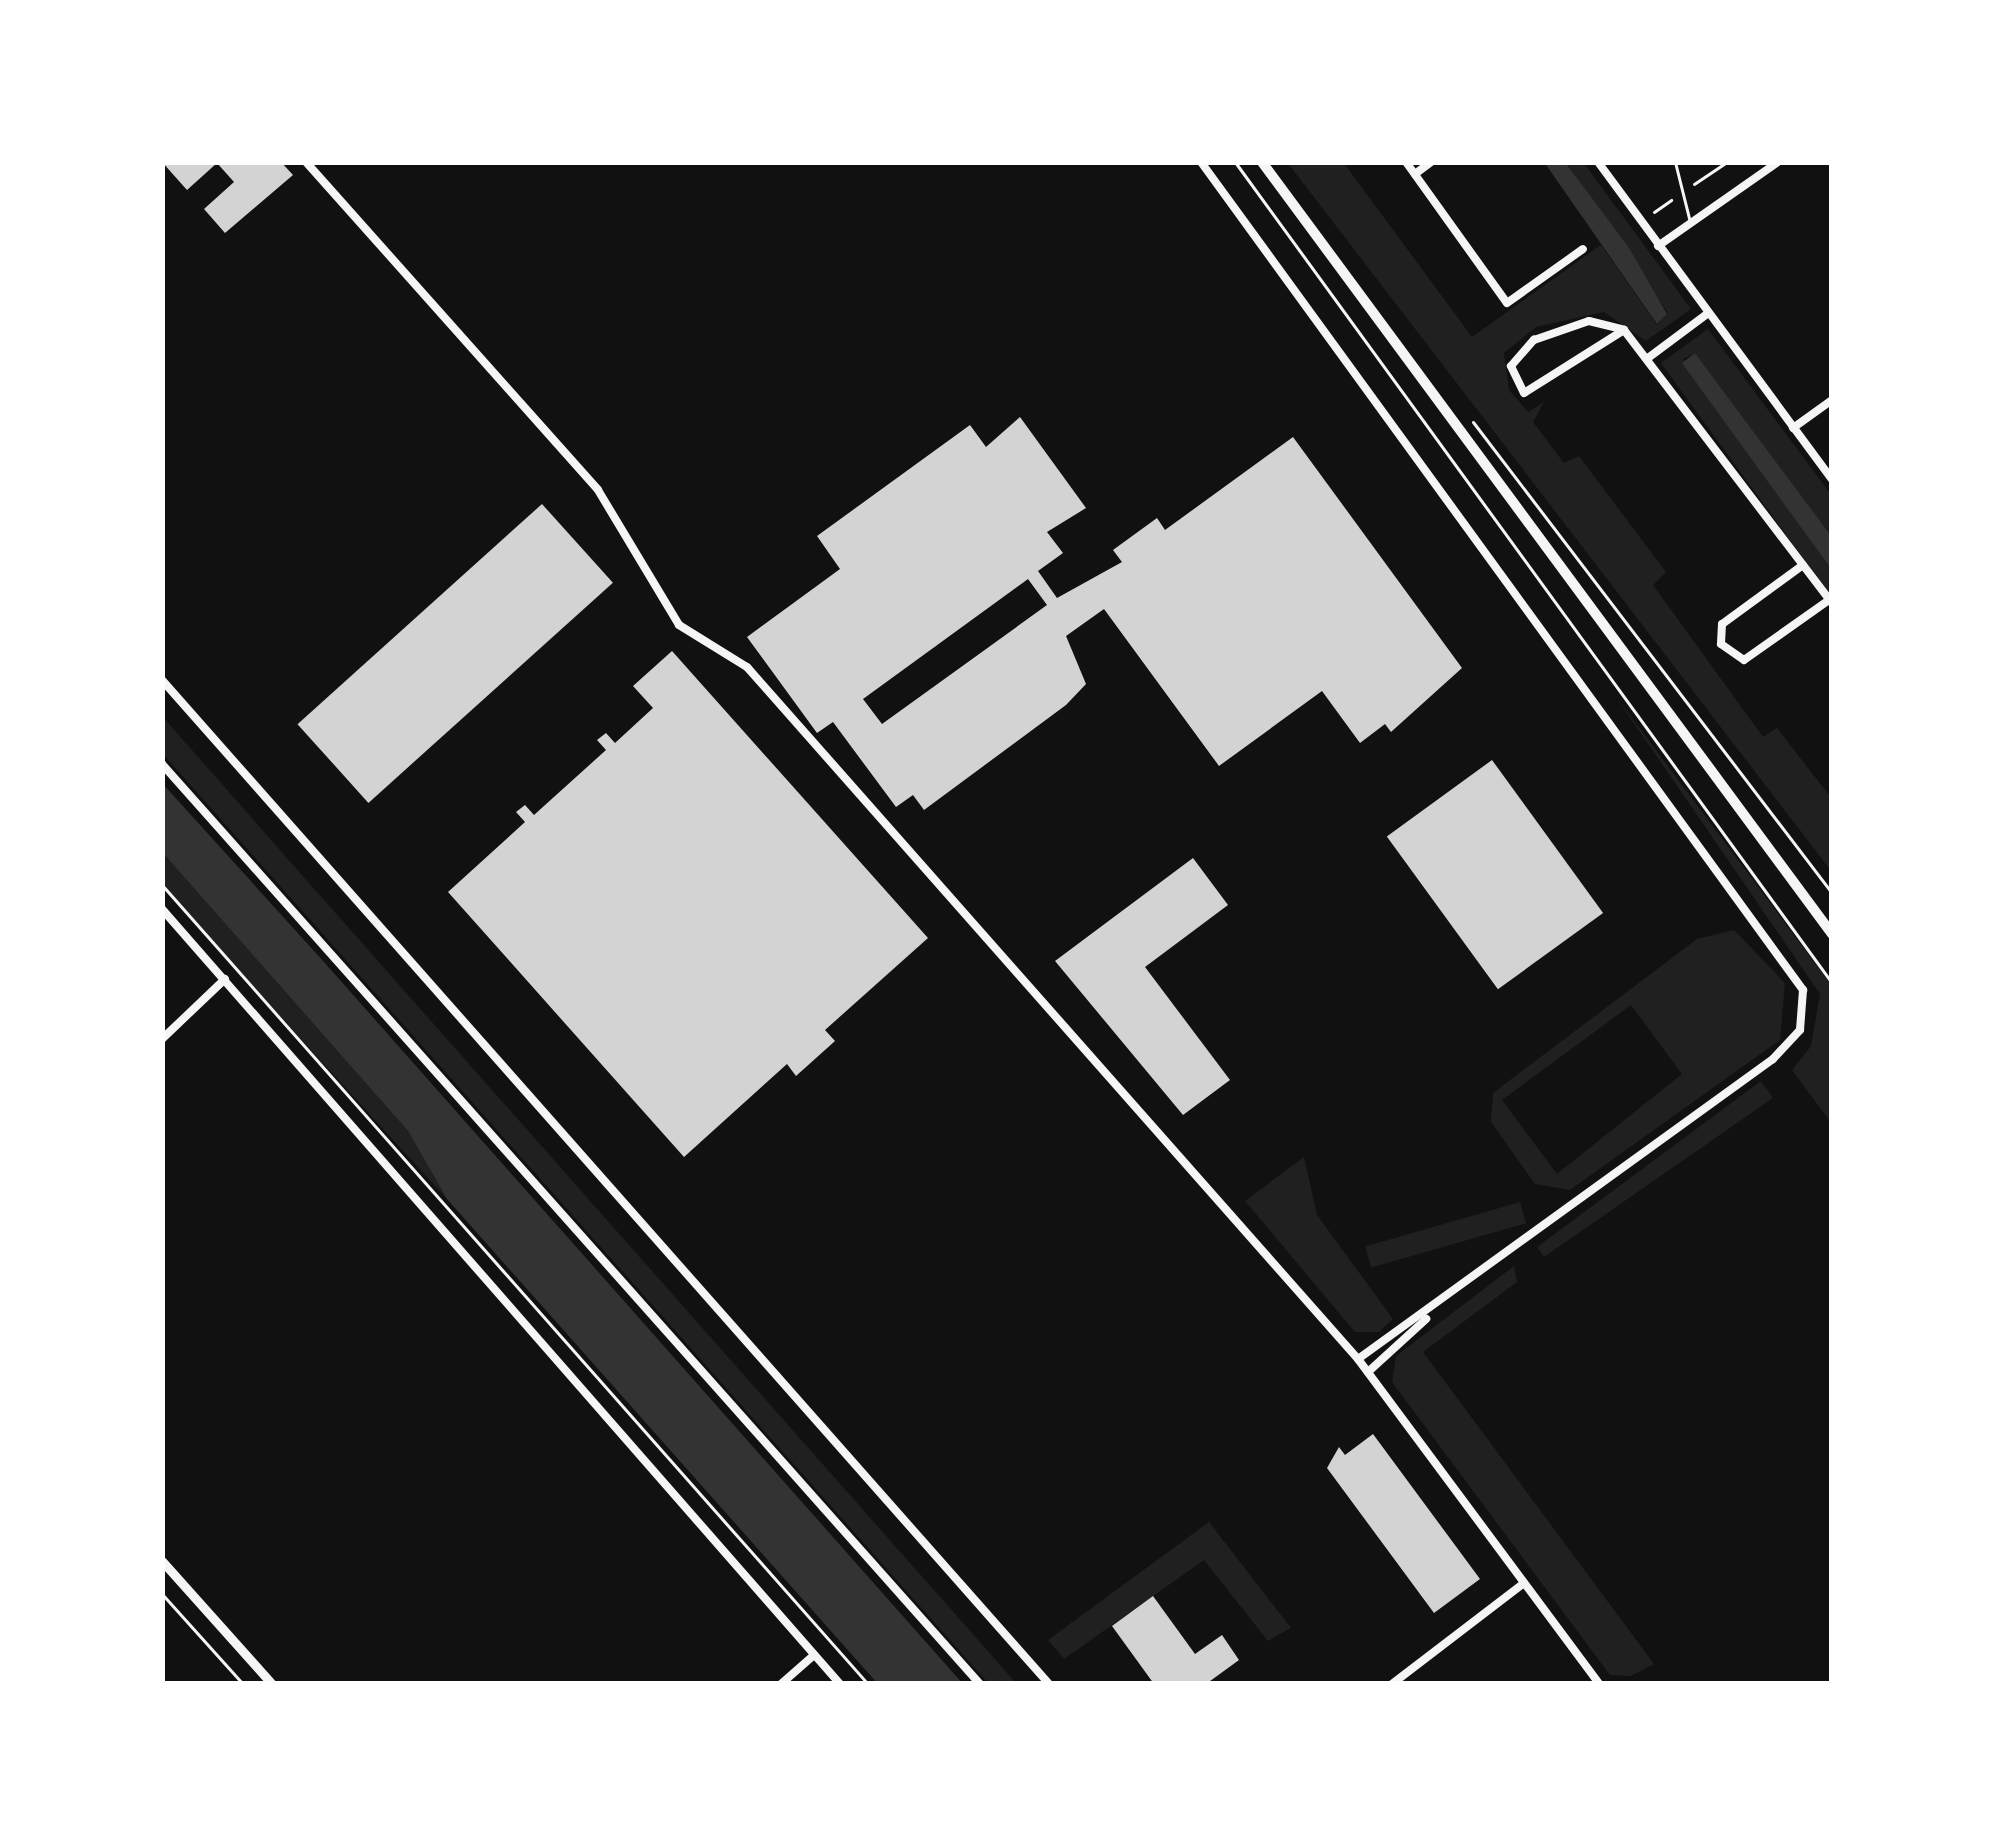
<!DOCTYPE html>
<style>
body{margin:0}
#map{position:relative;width:1994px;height:1846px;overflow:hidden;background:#111;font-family:Ubuntu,sans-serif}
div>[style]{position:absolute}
.green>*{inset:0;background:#202020;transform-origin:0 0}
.water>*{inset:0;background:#333}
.building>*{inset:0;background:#d3d3d3;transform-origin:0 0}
.path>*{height:3px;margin:-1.5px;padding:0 1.5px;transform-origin:1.5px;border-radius:1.5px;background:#f5f5f5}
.service>*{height:3px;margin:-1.5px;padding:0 1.5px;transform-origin:1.5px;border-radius:1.5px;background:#f5f5f5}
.minor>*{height:8px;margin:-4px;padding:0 4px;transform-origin:4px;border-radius:4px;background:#f5f5f5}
.tertiary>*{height:9px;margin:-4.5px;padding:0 4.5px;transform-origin:4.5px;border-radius:4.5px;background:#f5f5f5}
.secondary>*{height:10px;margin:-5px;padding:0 5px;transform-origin:5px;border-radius:5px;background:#f5f5f5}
span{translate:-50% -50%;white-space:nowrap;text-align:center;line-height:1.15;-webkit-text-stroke:9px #fff;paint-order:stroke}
.frame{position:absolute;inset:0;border:165px solid #fff;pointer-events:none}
</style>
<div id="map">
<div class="green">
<div style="clip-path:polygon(1287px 162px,1343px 162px,1472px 337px,1601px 245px,1657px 325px,1668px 313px,1566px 162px,1583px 162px,1691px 309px,1646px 341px,1604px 312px,1536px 327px,1504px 353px,1509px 390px,1528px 412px,1544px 402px,1533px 422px,1564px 463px,1579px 456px,1666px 572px,1653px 585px,1763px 737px,1777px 728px,1832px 799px,1832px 872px)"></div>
<div style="clip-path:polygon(1708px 329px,1832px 496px,1832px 537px,1695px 353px,1683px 359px,1832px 570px,1832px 598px,1661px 363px)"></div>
<div style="clip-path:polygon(1614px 694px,1832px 986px,1832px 1124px,1792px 1070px,1811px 1046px,1820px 994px)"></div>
<div style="clip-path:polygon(162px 716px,294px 866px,1017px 1684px,989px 1684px,162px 753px)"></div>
<div style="clip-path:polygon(162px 852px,408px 1131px,447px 1199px,162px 887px)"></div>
<div style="clip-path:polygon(evenodd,1734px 930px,1785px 983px,1780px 1040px,1570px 1190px,1535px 1184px,1491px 1122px,1493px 1093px,1697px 939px,1734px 930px,1631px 1005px,1682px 1074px,1557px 1174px,1502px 1100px,1631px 1005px)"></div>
<div style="clip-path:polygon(1761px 1081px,1773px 1098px,1544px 1257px,1537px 1247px)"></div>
<div style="clip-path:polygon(1304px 1157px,1317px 1215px,1393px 1319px,1379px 1332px,1355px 1332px,1245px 1201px)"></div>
<div style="left:1520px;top:1202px;width:22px;height:161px;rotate:74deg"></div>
<div style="clip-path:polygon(1514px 1266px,1517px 1282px,1423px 1352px,1654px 1664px,1631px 1676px,1610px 1675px,1392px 1382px,1396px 1356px)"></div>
<div style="clip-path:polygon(1209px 1522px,1291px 1628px,1268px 1641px,1204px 1560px,1064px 1659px,1048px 1640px)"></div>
</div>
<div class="water">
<div style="clip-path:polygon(1544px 162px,1565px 162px,1629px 248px,1667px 314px,1657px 324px)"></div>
<div style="clip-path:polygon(1695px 353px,1832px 537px,1832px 570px,1682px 363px)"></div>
<div style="clip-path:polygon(162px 783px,324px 962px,963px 1684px,878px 1684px,447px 1199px,408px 1131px,162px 852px)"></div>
</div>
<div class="building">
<div style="clip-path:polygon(162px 162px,281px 162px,293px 175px,225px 233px,204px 209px,234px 182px,217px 163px,187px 190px)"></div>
<div style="clip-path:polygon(evenodd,1020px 417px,1086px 508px,1047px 532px,1063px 553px,1038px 571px,1057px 598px,1122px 562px,1113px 550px,1157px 518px,1165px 530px,1293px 437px,1462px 668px,1391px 732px,1385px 724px,1360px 743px,1322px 691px,1219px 766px,1104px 609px,1066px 636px,1086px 684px,1066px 705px,924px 810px,913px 795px,896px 807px,833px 722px,817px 733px,747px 637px,840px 569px,817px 536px,970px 425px,986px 447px,1020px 417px,1028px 579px,1047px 605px,882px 724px,863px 699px,1028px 579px)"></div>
<div style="left:542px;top:504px;width:106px;height:329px;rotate:48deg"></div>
<div style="clip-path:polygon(672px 651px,928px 938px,825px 1030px,835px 1041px,796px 1076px,787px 1064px,684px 1157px,448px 892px,525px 822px,516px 812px,525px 805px,534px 815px,606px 750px,597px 740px,606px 733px,615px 743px,653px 708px,633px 686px)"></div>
<div style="left:1492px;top:760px;width:189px;height:130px;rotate:54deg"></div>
<div style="clip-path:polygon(1193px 858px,1228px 905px,1145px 967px,1230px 1080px,1183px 1115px,1055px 961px)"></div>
<div style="clip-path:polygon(1373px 1434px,1480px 1579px,1434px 1613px,1327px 1468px,1339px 1447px,1345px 1455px)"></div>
<div style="clip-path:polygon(1153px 1596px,1195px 1654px,1222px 1635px,1239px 1660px,1206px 1684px,1154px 1684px,1112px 1626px)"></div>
</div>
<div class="path">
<div style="left:1235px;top:162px;width:1015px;rotate:53.98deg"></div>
<div style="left:1694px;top:184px;width:40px;rotate:-34deg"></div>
<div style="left:1654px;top:212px;width:21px;rotate:-35deg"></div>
<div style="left:1473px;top:422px;width:592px;rotate:52.69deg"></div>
<div style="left:162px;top:885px;width:1066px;rotate:48.54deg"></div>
<div style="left:162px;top:1594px;width:121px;rotate:48deg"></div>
</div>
<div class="service">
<div style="left:1675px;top:162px;width:62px;rotate:76deg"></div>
</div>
<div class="minor">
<div style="left:306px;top:162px;width:439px;rotate:48.3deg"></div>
<div style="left:598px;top:490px;width:157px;rotate:59deg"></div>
<div style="left:679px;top:625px;width:80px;rotate:31.7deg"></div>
<div style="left:747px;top:667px;width:923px;rotate:48.56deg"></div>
<div style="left:1358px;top:1359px;width:405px;rotate:53.4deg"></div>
<div style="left:1201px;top:162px;width:1024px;rotate:53.98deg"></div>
<div style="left:1803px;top:990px;width:40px;rotate:94.3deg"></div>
<div style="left:1800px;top:1030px;width:40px;rotate:133deg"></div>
<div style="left:1773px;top:1059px;width:512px;rotate:144.14deg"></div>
<div style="left:1406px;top:162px;width:173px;rotate:54.4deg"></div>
<div style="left:1507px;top:303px;width:93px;rotate:-35.4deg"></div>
<div style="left:1598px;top:162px;width:394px;rotate:53.6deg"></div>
<div style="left:1415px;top:174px;width:20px;rotate:-37deg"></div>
<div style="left:1658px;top:246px;width:146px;rotate:-35deg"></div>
<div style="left:1589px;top:321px;width:36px;rotate:14deg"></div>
<div style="left:1624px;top:330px;width:118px;rotate:147.8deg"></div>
<div style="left:1524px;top:393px;width:30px;rotate:-116deg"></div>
<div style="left:1511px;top:366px;width:35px;rotate:-49deg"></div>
<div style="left:1534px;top:340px;width:58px;rotate:-19.1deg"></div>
<div style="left:1624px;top:330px;width:343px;rotate:52.7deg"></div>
<div style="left:1648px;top:358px;width:74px;rotate:-36.7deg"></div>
<div style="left:1793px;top:428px;width:48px;rotate:-35.7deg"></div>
<div style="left:1803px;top:565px;width:100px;rotate:143.9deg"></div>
<div style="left:1722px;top:624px;width:20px;rotate:93deg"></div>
<div style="left:1721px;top:644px;width:28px;rotate:35deg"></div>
<div style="left:1744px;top:660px;width:104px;rotate:-35.2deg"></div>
<div style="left:162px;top:680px;width:1340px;rotate:48.54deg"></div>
<div style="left:162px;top:764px;width:1231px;rotate:48.36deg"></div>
<div style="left:162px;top:909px;width:1030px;rotate:48.82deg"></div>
<div style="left:162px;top:1039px;width:87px;rotate:-43.6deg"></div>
<div style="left:1368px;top:1372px;width:79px;rotate:-42.4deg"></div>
<div style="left:781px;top:1684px;width:44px;rotate:-41.3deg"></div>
<div style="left:1392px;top:1684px;width:166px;rotate:-37.4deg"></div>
</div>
<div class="tertiary">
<div style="left:162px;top:1561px;width:165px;rotate:48.2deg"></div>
</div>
<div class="secondary">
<div style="left:1262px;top:162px;width:960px;rotate:53.56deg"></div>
</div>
<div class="frame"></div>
</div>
